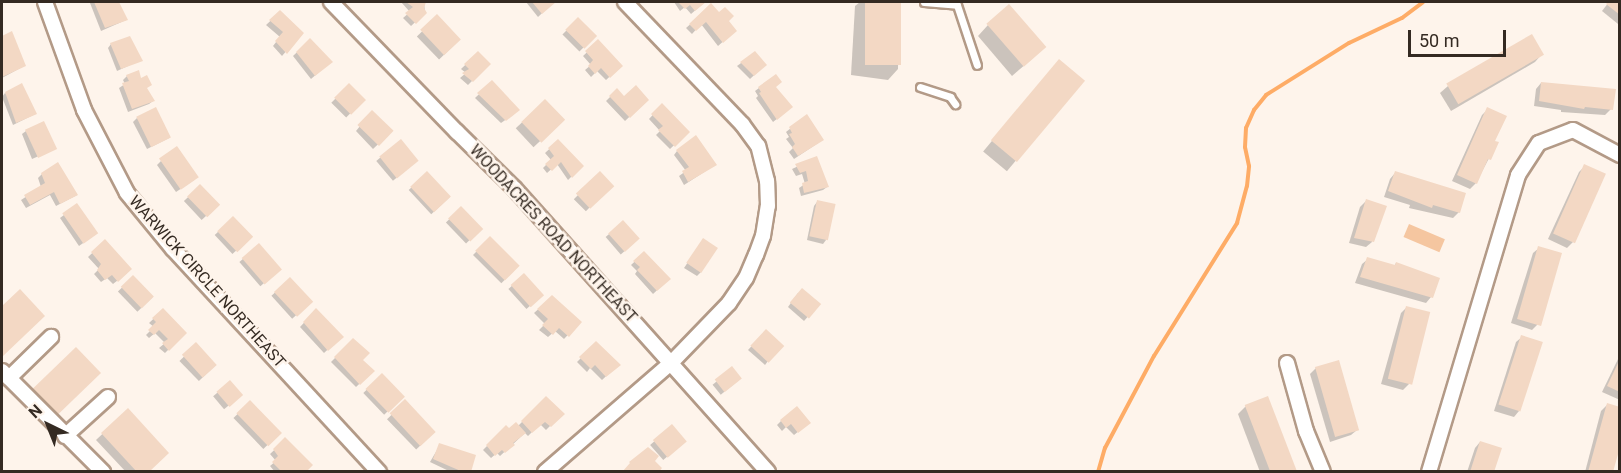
<!DOCTYPE html>
<style>
body{margin:0}
#map{position:relative;width:1621px;height:473px;overflow:hidden;background:#fef4eb;font-family:Roboto,sans-serif}
div>[style]{position:absolute}
.green>*{inset:0;background:#f5c6a0;transform-origin:0 0}
.shadow>*{inset:0;background:#0003;transform-origin:0 0}
.stream>*{height:4px;margin:-2px;padding:0 2px;transform-origin:2px;border-radius:2px;background:#feac66}
.building>*{inset:0;background:#f3d8c4;transform-origin:0 0}
.roads{filter:drop-shadow(2px 0 #b39a87) drop-shadow(-2px 0 #b39a87) drop-shadow(0 2px #b39a87) drop-shadow(0 -2px #b39a87)}
.lane>*{height:7px;margin:-3.5px;padding:0 3.5px;transform-origin:3.5px;border-radius:3.5px;background:#fff}
.street>*{height:14px;margin:-7px;padding:0 7px;transform-origin:7px;border-radius:7px;background:#fff}
span{translate:-50% -50%;white-space:nowrap;text-align:center;line-height:1.15;-webkit-text-stroke:5px #fef4eb;paint-order:stroke}
.street-label{font-size:16px;color:#342a22}
.frame{position:absolute;inset:0;border:3px solid #342a22;pointer-events:none}
.north{position:absolute;left:18px;top:395px;width:60px;height:60px;-webkit-text-stroke:4px #fef4eb;paint-order:stroke;rotate:317deg;font-size:16px;font-weight:700;line-height:24px;text-align:center;color:#342a22}
.north::after{content:'';display:block;margin:auto;width:21px;height:27px;background:#342a22;clip-path:polygon(50% 0,100% 100%,50% 72%,0 100%)}
.scale{position:absolute;left:1408px;top:30px;width:98px;height:27px;box-sizing:border-box;border:3px solid #342a22;border-top:0;padding-left:8px;font-size:18px;line-height:21px;white-space:nowrap;color:#342a22;-webkit-text-stroke:4px #fef4eb;paint-order:stroke}
</style>
<div id="map">
<div class="green">
<div style="left:1409px;top:224px;width:39px;height:14px;rotate:23deg"></div>
</div>
<div class="shadow">
<div style="clip-path:polygon(91px 2px,118px 2px,126px 20px,101px 31px,90px 3px)"></div>
<div style="clip-path:polygon(401px 2px,424px 2px,425px 13px,411px 26px,403px 18px,410px 12px)"></div>
<div style="clip-path:polygon(526px 2px,554px 2px,538px 17px)"></div>
<div style="clip-path:polygon(674px 2px,705px 2px,691px 14px,685px 7px,680px 11px)"></div>
<div style="clip-path:polygon(860px 2px,899px 2px,898px 69px,888px 80px,851px 75px,855px 6px)"></div>
<div style="clip-path:polygon(1609px 2px,1620px 2px,1618px 24px,1602px 11px)"></div>
<div style="clip-path:polygon(711px 6px,735px 31px,718px 46px,701px 24px,692px 34px,686px 28px)"></div>
<div style="clip-path:polygon(280px 12px,302px 33px,282px 56px,273px 46px,280px 37px,266px 25px)"></div>
<div style="left:437px;top:17px;width:32px;height:28px;rotate:46deg"></div>
<div style="left:578px;top:19px;width:24px;height:22px;rotate:45deg"></div>
<div style="clip-path:polygon(988px 25px,1034px 57px,1012px 76px,978px 36px)"></div>
<div style="clip-path:polygon(11px 33px,24px 66px,2px 78px,2px 38px)"></div>
<div style="clip-path:polygon(1532px 36px,1542px 54px,1535px 62px,1451px 111px,1440px 93px,1448px 86px)"></div>
<div style="clip-path:polygon(310px 40px,327px 65px,311px 79px,293px 56px)"></div>
<div style="clip-path:polygon(598px 42px,621px 66px,606px 80px,597px 71px,591px 77px,585px 70px,591px 65px,583px 56px)"></div>
<div style="clip-path:polygon(111px 44px,141px 60px,117px 71px,108px 48px)"></div>
<div style="clip-path:polygon(478px 53px,489px 64px,468px 85px,460px 78px,466px 73px,461px 69px)"></div>
<div style="clip-path:polygon(755px 53px,765px 65px,750px 79px,737px 66px)"></div>
<div style="left:1059px;top:61px;width:31px;height:118px;rotate:40deg"></div>
<div style="clip-path:polygon(127px 76px,153px 101px,149px 104px,128px 112px,119px 88px,125px 84px,123px 80px)"></div>
<div style="clip-path:polygon(492px 82px,514px 114px,501px 123px,475px 98px)"></div>
<div style="clip-path:polygon(1541px 83px,1611px 109px,1605px 115px,1561px 112px,1561px 110px,1534px 106px,1536px 89px)"></div>
<div style="left:349px;top:85px;width:21px;height:25px;rotate:45deg"></div>
<div style="clip-path:polygon(775px 87px,787px 111px,773px 122px,756px 98px,758px 96px,755px 91px,759px 88px)"></div>
<div style="clip-path:polygon(617px 90px,624px 98px,647px 100px,625px 121px,606px 101px)"></div>
<div style="clip-path:polygon(5px 93px,35px 114px,13px 125px,2px 97px)"></div>
<div style="left:545px;top:101px;width:26px;height:40px;rotate:47deg"></div>
<div style="clip-path:polygon(662px 105px,688px 132px,670px 149px,656px 135px,660px 131px,649px 119px)"></div>
<div style="clip-path:polygon(1488px 109px,1493px 142px,1497px 143px,1476px 183px,1470px 189px,1452px 181px,1482px 115px)"></div>
<div style="clip-path:polygon(369px 115px,392px 131px,373px 149px,356px 131px)"></div>
<div style="clip-path:polygon(806px 116px,818px 143px,794px 159px,789px 152px,793px 148px,786px 139px,789px 137px,786px 132px)"></div>
<div style="clip-path:polygon(137px 118px,169px 138px,147px 149px,133px 122px)"></div>
<div style="clip-path:polygon(26px 131px,55px 149px,32px 159px,22px 134px)"></div>
<div style="left:400px;top:141px;width:26px;height:31px;rotate:50deg"></div>
<div style="clip-path:polygon(558px 141px,582px 166px,568px 180px,557px 164px,547px 173px,543px 168px,551px 160px,545px 153px)"></div>
<div style="clip-path:polygon(677px 151px,715px 165px,684px 185px,679px 176px,686px 171px,674px 155px)"></div>
<div style="clip-path:polygon(816px 158px,827px 187px,823px 190px,801px 196px,799px 188px,805px 184px,802px 174px,796px 176px,792px 169px)"></div>
<div style="clip-path:polygon(161px 161px,194px 180px,176px 192px,157px 165px)"></div>
<div style="clip-path:polygon(1585px 166px,1573px 242px,1567px 248px,1548px 239px,1579px 172px)"></div>
<div style="left:427px;top:173px;width:33px;height:25px;rotate:47deg"></div>
<div style="left:600px;top:173px;width:17px;height:37px;rotate:45deg"></div>
<div style="clip-path:polygon(1395px 173px,1459px 212px,1453px 218px,1409px 208px,1410px 205px,1384px 197px,1390px 179px)"></div>
<div style="clip-path:polygon(42px 174px,77px 195px,56px 206px,50px 195px,26px 208px,21px 200px,41px 187px,38px 178px)"></div>
<div style="left:200px;top:186px;width:26px;height:22px;rotate:47deg"></div>
<div style="clip-path:polygon(1366px 201px,1372px 242px,1366px 247px,1349px 243px,1360px 207px)"></div>
<div style="clip-path:polygon(817px 202px,826px 240px,823px 244px,807px 240px,814px 206px)"></div>
<div style="left:461px;top:208px;width:29px;height:21px;rotate:46deg"></div>
<div style="clip-path:polygon(64px 215px,93px 236px,79px 246px,60px 218px)"></div>
<div style="left:233px;top:218px;width:26px;height:25px;rotate:47deg"></div>
<div style="left:623px;top:222px;width:23px;height:23px;rotate:49deg"></div>
<div style="left:490px;top:238px;width:40px;height:24px;rotate:45deg"></div>
<div style="clip-path:polygon(703px 240px,701px 272px,697px 276px,684px 268px)"></div>
<div style="clip-path:polygon(105px 241px,127px 273px,113px 284px,107px 278px,101px 282px,94px 274px,99px 269px,88px 257px)"></div>
<div style="left:259px;top:245px;width:32px;height:26px;rotate:49deg"></div>
<div style="clip-path:polygon(1539px 248px,1538px 324px,1532px 330px,1511px 323px,1533px 253px)"></div>
<div style="clip-path:polygon(644px 253px,669px 279px,653px 294px,635px 274px,637px 271px,631px 265px)"></div>
<div style="clip-path:polygon(1368px 259px,1394px 266px,1396px 263px,1431px 297px,1426px 303px,1355px 283px,1362px 264px)"></div>
<div style="left:524px;top:275px;width:27px;height:21px;rotate:48deg"></div>
<div style="left:133px;top:277px;width:28px;height:21px;rotate:46deg"></div>
<div style="left:290px;top:279px;width:31px;height:25px;rotate:48deg"></div>
<div style="clip-path:polygon(20px 291px,43px 316px,2px 355px,2px 308px)"></div>
<div style="clip-path:polygon(798px 293px,819px 304px,804px 321px,788px 307px)"></div>
<div style="clip-path:polygon(552px 297px,580px 322px,564px 339px,555px 331px,548px 337px,539px 330px,545px 324px,534px 313px)"></div>
<div style="clip-path:polygon(1407px 307px,1409px 384px,1403px 390px,1381px 384px,1401px 313px)"></div>
<div style="clip-path:polygon(163px 310px,185px 333px,165px 353px,159px 348px,165px 343px,155px 333px,149px 338px,146px 335px,154px 327px,149px 323px)"></div>
<div style="clip-path:polygon(316px 310px,338px 340px,324px 353px,300px 327px)"></div>
<div style="clip-path:polygon(766px 331px,768px 361px,765px 365px,748px 350px)"></div>
<div style="clip-path:polygon(1522px 337px,1519px 411px,1514px 417px,1494px 411px,1516px 342px)"></div>
<div style="clip-path:polygon(353px 340px,361px 360px,373px 371px,356px 387px,331px 362px)"></div>
<div style="clip-path:polygon(596px 343px,618px 365px,602px 380px,590px 368px,587px 372px,577px 362px)"></div>
<div style="left:196px;top:345px;width:28px;height:23px;rotate:46deg"></div>
<div style="clip-path:polygon(1620px 355px,1620px 400px,1602px 392px)"></div>
<div style="clip-path:polygon(1316px 368px,1357px 430px,1351px 435px,1330px 442px,1310px 374px)"></div>
<div style="left:732px;top:369px;width:13px;height:25px;rotate:51deg"></div>
<div style="left:382px;top:375px;width:30px;height:26px;rotate:46deg"></div>
<div style="left:230px;top:382px;width:17px;height:22px;rotate:50deg"></div>
<div style="clip-path:polygon(546px 398px,562px 414px,546px 430px,540px 424px,528px 436px,525px 433px,500px 456px,497px 453px,491px 458px,483px 450px,506px 427px,509px 430px,518px 426px)"></div>
<div style="left:250px;top:402px;width:43px;height:23px;rotate:46deg"></div>
<div style="left:405px;top:402px;width:42px;height:25px;rotate:46deg"></div>
<div style="clip-path:polygon(1607px 405px,1611px 472px,1585px 472px,1601px 411px)"></div>
<div style="clip-path:polygon(1246px 406px,1295px 472px,1260px 472px,1238px 414px)"></div>
<div style="clip-path:polygon(128px 410px,147px 472px,126px 472px,96px 440px)"></div>
<div style="clip-path:polygon(781px 421px,805px 426px,794px 435px,786px 427px,782px 431px,777px 425px)"></div>
<div style="left:672px;top:426px;width:20px;height:29px;rotate:49deg"></div>
<div style="clip-path:polygon(285px 440px,304px 472px,275px 472px,270px 466px,276px 461px,270px 454px)"></div>
<div style="clip-path:polygon(1480px 442px,1492px 472px,1467px 472px,1475px 448px)"></div>
<div style="clip-path:polygon(440px 445px,470px 472px,451px 472px,430px 462px)"></div>
</div>
<div class="stream">
<div style="left:1098px;top:472px;width:25px;rotate:-74deg"></div>
<div style="left:1105px;top:448px;width:104px;rotate:-62deg"></div>
<div style="left:1154px;top:356px;width:157px;rotate:-58deg"></div>
<div style="left:1237px;top:223px;width:38px;rotate:-75deg"></div>
<div style="left:1247px;top:186px;width:20px;rotate:-84deg"></div>
<div style="left:1249px;top:166px;width:19px;rotate:-102deg"></div>
<div style="left:1245px;top:147px;width:19px;rotate:-87deg"></div>
<div style="left:1246px;top:128px;width:20px;rotate:-66deg"></div>
<div style="left:1254px;top:110px;width:19px;rotate:-51deg"></div>
<div style="left:1266px;top:95px;width:98px;rotate:-32.1deg"></div>
<div style="left:1349px;top:43px;width:59px;rotate:-25.3deg"></div>
<div style="left:1402px;top:18px;width:26px;rotate:-37deg"></div>
</div>
<div class="building">
<div style="clip-path:polygon(94px 2px,119px 2px,128px 20px,105px 28px)"></div>
<div style="clip-path:polygon(406px 2px,426px 2px,424px 8px,427px 13px,416px 24px,405px 13px,413px 7px)"></div>
<div style="clip-path:polygon(532px 2px,556px 2px,542px 14px)"></div>
<div style="clip-path:polygon(678px 2px,706px 2px,695px 11px,690px 5px,685px 9px)"></div>
<div style="left:865px;top:2px;width:36px;height:63px"></div>
<div style="clip-path:polygon(1608px 2px,1620px 2px,1620px 15px,1606px 4px)"></div>
<div style="clip-path:polygon(711px 3px,719px 12px,725px 7px,734px 16px,729px 21px,737px 31px,723px 43px,706px 22px,696px 31px,689px 24px)"></div>
<div style="left:1009px;top:4px;width:57px;height:30px;rotate:49deg"></div>
<div style="clip-path:polygon(280px 10px,304px 33px,287px 54px,275px 41px,283px 32px,269px 20px)"></div>
<div style="left:437px;top:14px;width:35px;height:23px;rotate:47deg"></div>
<div style="left:578px;top:17px;width:27px;height:18px;rotate:45deg"></div>
<div style="clip-path:polygon(12px 31px,26px 66px,2px 77px,2px 36px)"></div>
<div style="left:1532px;top:34px;width:24px;height:99px;rotate:60deg"></div>
<div style="clip-path:polygon(130px 36px,143px 61px,121px 69px,110px 43px)"></div>
<div style="clip-path:polygon(310px 38px,333px 62px,315px 76px,296px 52px)"></div>
<div style="clip-path:polygon(598px 39px,623px 66px,610px 78px,601px 68px,595px 74px,588px 66px,593px 60px,585px 51px)"></div>
<div style="clip-path:polygon(478px 51px,491px 64px,473px 82px,462px 73px,469px 69px,464px 64px)"></div>
<div style="clip-path:polygon(755px 51px,767px 65px,754px 76px,740px 62px)"></div>
<div style="left:1059px;top:59px;width:34px;height:106px;rotate:40deg"></div>
<div style="clip-path:polygon(139px 70px,141px 78px,147px 75px,152px 85px,147px 88px,155px 101px,132px 109px,122px 83px,129px 81px,126px 75px)"></div>
<div style="clip-path:polygon(776px 74px,782px 82px,776px 87px,793px 107px,777px 120px,759px 93px,761px 92px,758px 87px)"></div>
<div style="clip-path:polygon(492px 80px,520px 110px,506px 121px,477px 93px)"></div>
<div style="clip-path:polygon(1541px 82px,1616px 89px,1613px 110px,1585px 107px,1584px 109px,1539px 101px)"></div>
<div style="clip-path:polygon(22px 83px,37px 114px,16px 123px,5px 92px)"></div>
<div style="left:349px;top:83px;width:24px;height:21px;rotate:45deg"></div>
<div style="clip-path:polygon(636px 85px,649px 100px,630px 118px,609px 96px,617px 88px,624px 96px)"></div>
<div style="left:545px;top:99px;width:29px;height:33px;rotate:46deg"></div>
<div style="clip-path:polygon(662px 103px,690px 132px,675px 147px,658px 130px,663px 126px,651px 114px)"></div>
<div style="left:156px;top:107px;width:34px;height:22px;rotate:64deg"></div>
<div style="clip-path:polygon(1487px 107px,1507px 116px,1495px 141px,1499px 142px,1491px 160px,1488px 159px,1477px 184px,1457px 175px)"></div>
<div style="left:372px;top:110px;width:30px;height:21px;rotate:44deg"></div>
<div style="clip-path:polygon(807px 114px,824px 140px,798px 156px,792px 147px,795px 144px,789px 134px,792px 133px,789px 127px)"></div>
<div style="left:44px;top:121px;width:31px;height:21px;rotate:65deg"></div>
<div style="clip-path:polygon(696px 135px,717px 165px,688px 182px,682px 171px,689px 167px,676px 150px)"></div>
<div style="left:401px;top:139px;width:28px;height:28px;rotate:51deg"></div>
<div style="clip-path:polygon(558px 139px,584px 166px,572px 178px,561px 162px,552px 171px,545px 164px,554px 156px,548px 148px)"></div>
<div style="left:177px;top:146px;width:38px;height:22px;rotate:55deg"></div>
<div style="clip-path:polygon(817px 156px,829px 187px,804px 193px,802px 183px,808px 181px,806px 171px,800px 173px,795px 164px)"></div>
<div style="clip-path:polygon(58px 162px,78px 195px,60px 204px,54px 192px,30px 205px,24px 195px,45px 183px,41px 173px)"></div>
<div style="left:1584px;top:164px;width:24px;height:76px;rotate:24deg"></div>
<div style="left:427px;top:171px;width:35px;height:23px;rotate:47deg"></div>
<div style="left:600px;top:171px;width:21px;height:33px;rotate:47deg"></div>
<div style="clip-path:polygon(1395px 171px,1466px 193px,1460px 213px,1433px 205px,1432px 208px,1388px 191px)"></div>
<div style="left:200px;top:184px;width:29px;height:18px;rotate:46deg"></div>
<div style="clip-path:polygon(1366px 199px,1387px 206px,1374px 242px,1354px 238px)"></div>
<div style="left:817px;top:200px;width:19px;height:37px;rotate:12deg"></div>
<div style="left:77px;top:203px;width:37px;height:18px;rotate:55deg"></div>
<div style="left:461px;top:206px;width:32px;height:18px;rotate:46deg"></div>
<div style="left:233px;top:216px;width:29px;height:22px;rotate:46deg"></div>
<div style="left:623px;top:220px;width:25px;height:20px;rotate:48deg"></div>
<div style="left:490px;top:236px;width:42px;height:21px;rotate:45deg"></div>
<div style="left:703px;top:238px;width:18px;height:30px;rotate:34deg"></div>
<div style="clip-path:polygon(105px 239px,132px 269px,118px 282px,112px 275px,105px 280px,97px 270px,101px 264px,91px 252px)"></div>
<div style="left:259px;top:243px;width:35px;height:23px;rotate:49deg"></div>
<div style="left:1538px;top:246px;width:25px;height:76px;rotate:16deg"></div>
<div style="clip-path:polygon(644px 251px,671px 279px,657px 291px,637px 270px,640px 267px,633px 261px)"></div>
<div style="clip-path:polygon(1367px 257px,1395px 265px,1396px 262px,1440px 278px,1433px 298px,1360px 277px)"></div>
<div style="left:524px;top:273px;width:30px;height:18px;rotate:48deg"></div>
<div style="left:133px;top:275px;width:30px;height:17px;rotate:46deg"></div>
<div style="left:290px;top:277px;width:34px;height:22px;rotate:47deg"></div>
<div style="left:802px;top:288px;width:25px;height:19px;rotate:40deg"></div>
<div style="clip-path:polygon(20px 289px,45px 316px,2px 357px,2px 306px)"></div>
<div style="clip-path:polygon(552px 295px,582px 322px,569px 337px,559px 328px,553px 335px,542px 325px,548px 319px,537px 309px)"></div>
<div style="left:1406px;top:306px;width:25px;height:75px;rotate:14deg"></div>
<div style="clip-path:polygon(163px 308px,187px 333px,169px 351px,162px 343px,168px 339px,159px 330px,154px 335px,148px 330px,156px 322px,152px 318px)"></div>
<div style="clip-path:polygon(316px 308px,344px 337px,328px 351px,303px 322px)"></div>
<div style="left:766px;top:329px;width:25px;height:23px;rotate:43deg"></div>
<div style="left:1521px;top:335px;width:23px;height:73px;rotate:18deg"></div>
<div style="clip-path:polygon(353px 338px,370px 353px,363px 360px,375px 371px,360px 385px,334px 357px)"></div>
<div style="clip-path:polygon(596px 341px,621px 365px,606px 377px,595px 365px,591px 369px,579px 357px)"></div>
<div style="left:196px;top:342px;width:31px;height:19px;rotate:48deg"></div>
<div style="left:76px;top:347px;width:36px;height:62px;rotate:46deg"></div>
<div style="clip-path:polygon(1620px 359px,1620px 392px,1607px 386px)"></div>
<div style="left:1339px;top:360px;width:73px;height:25px;rotate:74deg"></div>
<div style="left:732px;top:366px;width:16px;height:22px;rotate:52deg"></div>
<div style="left:382px;top:373px;width:33px;height:23px;rotate:46deg"></div>
<div style="left:230px;top:380px;width:20px;height:18px;rotate:49deg"></div>
<div style="clip-path:polygon(546px 396px,565px 414px,551px 427px,545px 422px,532px 433px,521px 421px)"></div>
<div style="left:1268px;top:396px;width:81px;height:25px;rotate:69deg"></div>
<div style="left:405px;top:399px;width:45px;height:21px;rotate:47deg"></div>
<div style="left:250px;top:400px;width:46px;height:19px;rotate:46deg"></div>
<div style="clip-path:polygon(1607px 403px,1620px 407px,1620px 447px,1613px 472px,1588px 472px)"></div>
<div style="clip-path:polygon(797px 406px,811px 423px,798px 433px,791px 424px,786px 428px,780px 420px)"></div>
<div style="clip-path:polygon(128px 408px,169px 453px,149px 472px,137px 472px,101px 433px)"></div>
<div style="clip-path:polygon(516px 422px,526px 433px,513px 443px,515px 445px,505px 453px,502px 450px,495px 456px,486px 445px,506px 425px,509px 428px)"></div>
<div style="left:672px;top:424px;width:23px;height:25px;rotate:50deg"></div>
<div style="clip-path:polygon(285px 437px,313px 465px,306px 472px,282px 472px,272px 462px,278px 456px,273px 449px)"></div>
<div style="clip-path:polygon(1480px 441px,1502px 448px,1494px 472px,1470px 472px)"></div>
<div style="clip-path:polygon(439px 443px,476px 455px,471px 472px,463px 472px,433px 459px)"></div>
<div style="clip-path:polygon(648px 447px,659px 456px,655px 461px,662px 468px,659px 472px,622px 472px,630px 463px,629px 462px)"></div>
</div>
<div class="roads">
<div class="lane">
<div style="left:924px;top:2px;width:33px;rotate:5deg"></div>
<div style="left:957px;top:5px;width:63px;rotate:71.6deg"></div>
<div style="left:920px;top:87px;width:32px;rotate:18deg"></div>
<div style="left:950px;top:97px;width:9px;rotate:54deg"></div>
</div>
<div class="street">
<div style="left:45px;top:2px;width:115px;rotate:70.1deg"></div>
<div style="left:84px;top:110px;width:93px;rotate:62.6deg"></div>
<div style="left:127px;top:193px;width:72px;rotate:50.6deg"></div>
<div style="left:173px;top:249px;width:304px;rotate:47.3deg"></div>
<div style="left:331px;top:2px;width:181px;rotate:45.9deg"></div>
<div style="left:457px;top:132px;width:80px;rotate:44.5deg"></div>
<div style="left:514px;top:188px;width:381px;rotate:48.2deg"></div>
<div style="left:1287px;top:363px;width:71px;rotate:74.4deg"></div>
<div style="left:1306px;top:431px;width:44px;rotate:67.5deg"></div>
<div style="left:2px;top:371px;width:143px;rotate:45deg"></div>
<div style="left:9px;top:378px;width:59px;rotate:-44.3deg"></div>
<div style="left:65px;top:436px;width:58px;rotate:-42.2deg"></div>
<div style="left:545px;top:472px;width:168px;rotate:-40.9deg"></div>
<div style="left:672px;top:362px;width:82px;rotate:-46deg"></div>
<div style="left:729px;top:303px;width:30px;rotate:-56deg"></div>
<div style="left:746px;top:278px;width:25px;rotate:-67deg"></div>
<div style="left:756px;top:255px;width:20px;rotate:-70deg"></div>
<div style="left:763px;top:236px;width:30px;rotate:-81deg"></div>
<div style="left:768px;top:206px;width:25px;rotate:-92deg"></div>
<div style="left:767px;top:181px;width:36px;rotate:-104deg"></div>
<div style="left:758px;top:146px;width:27px;rotate:-126deg"></div>
<div style="left:742px;top:124px;width:169px;rotate:-133.8deg"></div>
<div style="left:1429px;top:472px;width:310px;rotate:-73.3deg"></div>
<div style="left:1518px;top:175px;width:38px;rotate:-57deg"></div>
<div style="left:1539px;top:143px;width:36px;rotate:-21deg"></div>
<div style="left:1573px;top:130px;width:53px;rotate:28deg"></div>
</div>
</div>
<div class="street-label">
<span style="left:553px;top:234px;rotate:47deg">WOODACRES ROAD NORTHEAST</span>
<span style="left:207px;top:282px;rotate:48deg">WARWICK CIRCLE NORTHEAST</span>
</div>
<div class="frame"></div>
<div class="north">N</div>
<div class="scale">50 m</div>
</div>
